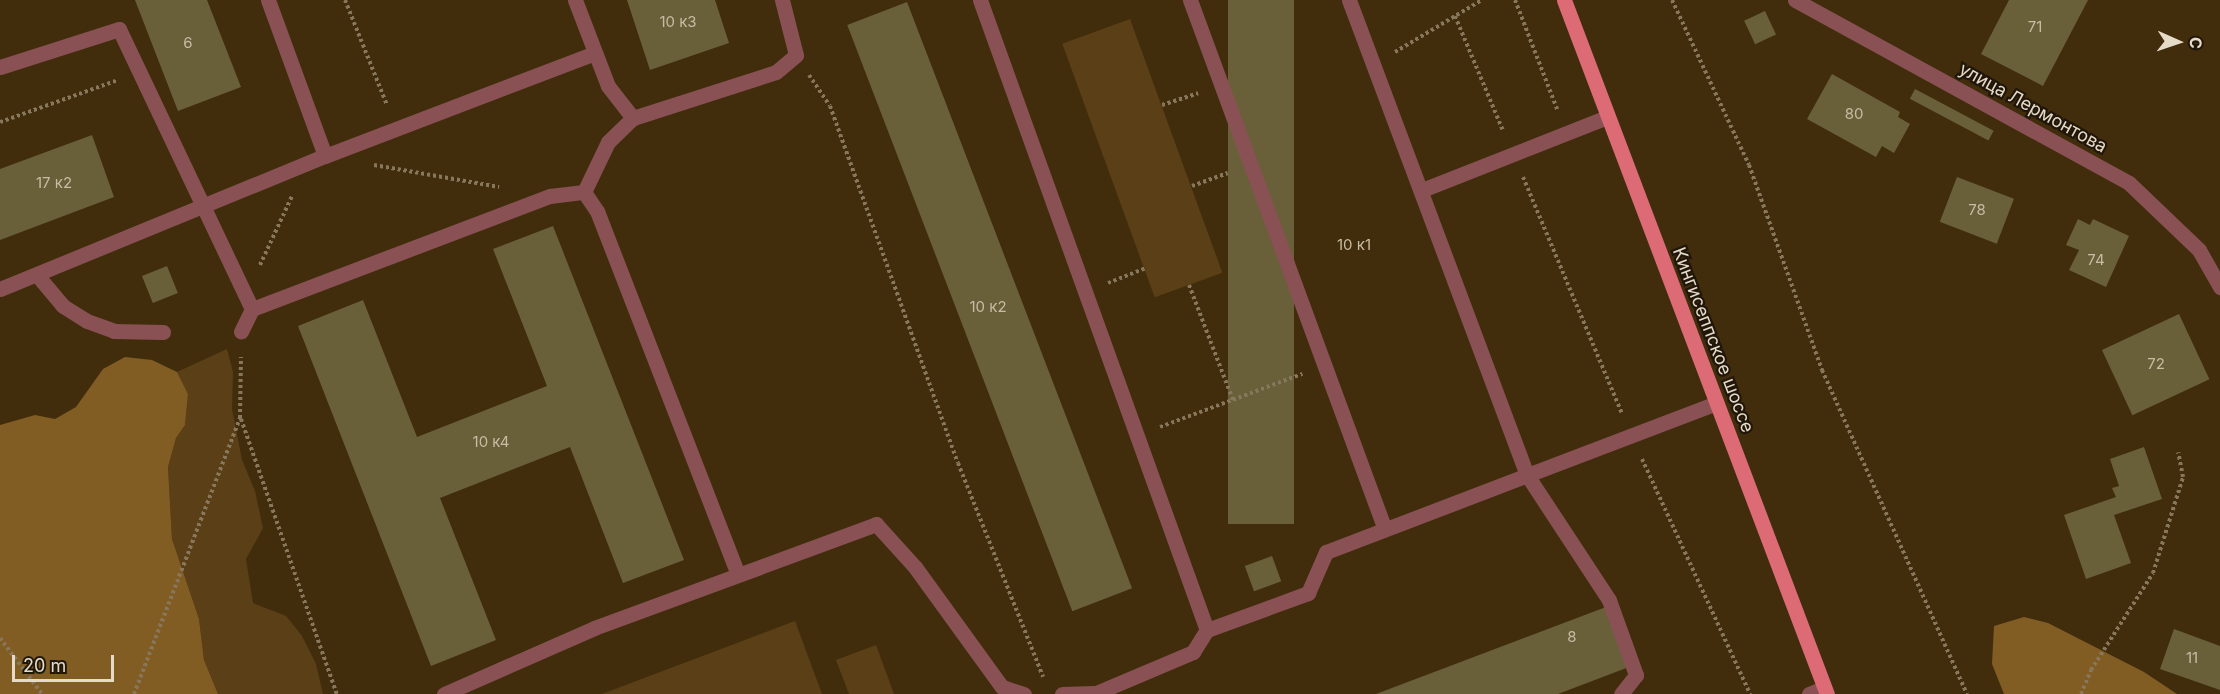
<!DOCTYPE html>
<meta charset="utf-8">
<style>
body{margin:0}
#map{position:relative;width:2220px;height:694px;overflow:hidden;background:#412d0c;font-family:Inter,sans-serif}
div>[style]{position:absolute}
.green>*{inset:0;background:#5b4017;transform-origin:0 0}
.forest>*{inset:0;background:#815d24}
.building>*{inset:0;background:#69603a;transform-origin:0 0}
.path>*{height:4px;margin-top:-2px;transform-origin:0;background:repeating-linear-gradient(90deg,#87775c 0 3px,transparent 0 6px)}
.service>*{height:15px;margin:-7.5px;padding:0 7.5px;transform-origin:7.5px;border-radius:7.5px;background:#895154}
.minor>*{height:15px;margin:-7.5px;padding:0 7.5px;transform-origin:7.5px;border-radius:7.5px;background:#895154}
.primary>*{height:15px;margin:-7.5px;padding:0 7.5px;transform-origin:7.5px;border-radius:7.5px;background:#dd6b76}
span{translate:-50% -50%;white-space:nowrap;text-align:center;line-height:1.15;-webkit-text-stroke:4.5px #20170a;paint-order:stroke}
.number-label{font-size:15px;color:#c7bca4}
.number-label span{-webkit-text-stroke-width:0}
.street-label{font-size:18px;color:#e6dac8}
.north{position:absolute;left:2148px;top:12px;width:60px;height:60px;-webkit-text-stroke:4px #20170a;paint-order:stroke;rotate:93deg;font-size:16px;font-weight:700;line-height:24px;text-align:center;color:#e6dac8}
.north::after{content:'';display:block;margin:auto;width:21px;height:27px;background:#e6dac8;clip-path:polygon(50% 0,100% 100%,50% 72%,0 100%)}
.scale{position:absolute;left:12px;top:655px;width:102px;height:27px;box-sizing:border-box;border:3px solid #e6dac8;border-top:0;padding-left:8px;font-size:18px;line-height:21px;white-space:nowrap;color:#e6dac8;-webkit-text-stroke:4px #20170a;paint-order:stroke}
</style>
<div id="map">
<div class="green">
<div style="left:1130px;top:19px;width:270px;height:72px;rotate:70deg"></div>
<div style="clip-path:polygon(227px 349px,233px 372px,232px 409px,242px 460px,255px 491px,263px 528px,246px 559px,253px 603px,286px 616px,302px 636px,316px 664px,323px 694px,218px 694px,204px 660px,199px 619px,172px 539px,168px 467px,176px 438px,185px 425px,188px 394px,177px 372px)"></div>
<div style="clip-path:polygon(795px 621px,822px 694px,602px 694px)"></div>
<div style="clip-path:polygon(876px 645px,894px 694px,849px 694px,836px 660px)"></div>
</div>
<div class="forest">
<div style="clip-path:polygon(125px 357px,152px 360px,177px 372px,188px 394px,185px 425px,176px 438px,168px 467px,172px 539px,199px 619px,204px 660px,218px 694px,0 694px,0 425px,35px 415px,55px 419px,76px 407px,103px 369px)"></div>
<div style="clip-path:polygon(2024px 617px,2048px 623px,2144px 672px,2177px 694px,2004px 694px,1992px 664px,1994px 626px)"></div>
</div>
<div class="building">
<div style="clip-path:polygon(135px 0,207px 0,241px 87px,178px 111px)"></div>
<div style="clip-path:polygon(627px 0,715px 0,729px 43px,650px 70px)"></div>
<div style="left:1228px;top:0;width:66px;height:524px"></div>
<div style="clip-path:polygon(2009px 0,2088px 0,2043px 86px,1981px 54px)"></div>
<div style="left:907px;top:2px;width:628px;height:64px;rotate:69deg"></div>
<div style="left:1765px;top:11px;width:26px;height:23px;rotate:65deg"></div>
<div style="clip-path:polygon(1832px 74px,1900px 112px,1898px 117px,1910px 124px,1894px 153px,1882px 146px,1876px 157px,1807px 119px)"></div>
<div style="left:1915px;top:89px;width:89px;height:11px;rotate:28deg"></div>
<div style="clip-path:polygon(92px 135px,114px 197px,0 240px,0 169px)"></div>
<div style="left:1957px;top:177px;width:61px;height:48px;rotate:21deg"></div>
<div style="clip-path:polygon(2078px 219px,2090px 225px,2093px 219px,2129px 236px,2106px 287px,2069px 270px,2079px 250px,2066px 245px)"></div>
<div style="clip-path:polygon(553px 226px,684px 560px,623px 583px,570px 447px,440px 498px,496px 640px,431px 666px,298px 326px,363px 300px,417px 437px,547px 386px,493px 249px)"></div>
<div style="left:167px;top:266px;width:29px;height:27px;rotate:68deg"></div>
<div style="left:2179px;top:314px;width:72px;height:85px;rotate:65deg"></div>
<div style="clip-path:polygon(2144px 447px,2162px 499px,2114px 515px,2131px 563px,2086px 579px,2064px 515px,2116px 497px,2112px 488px,2119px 486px,2110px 459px)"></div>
<div style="left:1272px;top:556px;width:27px;height:29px;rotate:70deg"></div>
<div style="clip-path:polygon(1606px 607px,1629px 667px,1558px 694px,1376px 694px)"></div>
<div style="clip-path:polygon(2174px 629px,2220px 646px,2220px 690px,2160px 669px)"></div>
</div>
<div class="path">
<div style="left:345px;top:0;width:113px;rotate:68.2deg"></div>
<div style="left:1515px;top:0;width:117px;rotate:68.9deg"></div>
<div style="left:1672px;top:0;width:182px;rotate:65deg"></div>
<div style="left:1749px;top:165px;width:218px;rotate:70.4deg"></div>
<div style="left:1822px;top:370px;width:355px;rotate:65.9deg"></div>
<div style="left:1455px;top:16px;width:125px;rotate:67.3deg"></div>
<div style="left:1395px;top:52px;width:101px;rotate:-30.9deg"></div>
<div style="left:809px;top:75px;width:37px;rotate:56deg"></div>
<div style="left:830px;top:106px;width:379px;rotate:70.3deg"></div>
<div style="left:958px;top:463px;width:230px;rotate:68.3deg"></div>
<div style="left:1162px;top:105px;width:38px;rotate:-18deg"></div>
<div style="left:0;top:122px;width:125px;rotate:-19.6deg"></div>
<div style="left:374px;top:165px;width:127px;rotate:10deg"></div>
<div style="left:1523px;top:177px;width:257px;rotate:67.3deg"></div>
<div style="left:1192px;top:186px;width:38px;rotate:-20deg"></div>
<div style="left:260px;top:265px;width:76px;rotate:-65.1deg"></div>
<div style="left:1108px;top:283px;width:41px;rotate:-21.5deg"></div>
<div style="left:1189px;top:285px;width:123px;rotate:69.1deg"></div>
<div style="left:241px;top:419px;width:291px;rotate:70.8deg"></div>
<div style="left:1160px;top:427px;width:152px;rotate:-20.5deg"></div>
<div style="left:1642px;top:459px;width:259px;rotate:65.3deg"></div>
<div style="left:0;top:638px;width:70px;rotate:53.1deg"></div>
<div style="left:134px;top:694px;width:296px;rotate:-69deg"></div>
<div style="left:240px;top:418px;width:61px;rotate:-89.1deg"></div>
<div style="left:2081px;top:694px;width:26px;rotate:-67deg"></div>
<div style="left:2091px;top:670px;width:115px;rotate:-57.4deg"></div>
<div style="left:2153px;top:573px;width:101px;rotate:-72.6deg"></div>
<div style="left:2183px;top:477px;width:25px;rotate:-101deg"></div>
</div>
<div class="service">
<div style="left:268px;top:0;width:166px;rotate:69.9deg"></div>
<div style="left:575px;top:0;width:92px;rotate:69deg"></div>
<div style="left:608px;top:86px;width:41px;rotate:52deg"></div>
<div style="left:980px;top:0;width:670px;rotate:70.19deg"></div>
<div style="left:1207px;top:630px;width:108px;rotate:-20.1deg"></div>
<div style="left:1308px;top:593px;width:45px;rotate:-66.3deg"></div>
<div style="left:1326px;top:552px;width:418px;rotate:-20.9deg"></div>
<div style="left:1190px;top:0;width:562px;rotate:69.79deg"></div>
<div style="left:1349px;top:0;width:507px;rotate:69.46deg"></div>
<div style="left:1527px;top:475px;width:149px;rotate:56.7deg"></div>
<div style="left:1609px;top:600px;width:80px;rotate:70.2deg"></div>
<div style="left:1636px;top:675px;width:24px;rotate:128deg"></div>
<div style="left:0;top:67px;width:125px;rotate:-17.7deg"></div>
<div style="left:119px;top:29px;width:310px;rotate:64.6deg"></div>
<div style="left:252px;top:309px;width:25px;rotate:116deg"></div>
<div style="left:1422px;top:190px;width:199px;rotate:-21.5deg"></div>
<div style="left:584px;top:192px;width:23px;rotate:56deg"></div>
<div style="left:597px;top:211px;width:389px;rotate:68.8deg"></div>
<div style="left:37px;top:275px;width:40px;rotate:50deg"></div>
<div style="left:63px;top:306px;width:28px;rotate:32deg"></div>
<div style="left:87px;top:321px;width:29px;rotate:20deg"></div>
<div style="left:114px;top:331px;width:49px;rotate:1.2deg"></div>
<div style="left:0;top:289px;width:351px;rotate:-22.3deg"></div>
<div style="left:325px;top:156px;width:289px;rotate:-20.9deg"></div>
<div style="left:252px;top:309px;width:319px;rotate:-20.8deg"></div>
<div style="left:550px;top:196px;width:34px;rotate:-7deg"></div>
<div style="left:584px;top:192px;width:55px;rotate:-64.4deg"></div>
<div style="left:608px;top:142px;width:35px;rotate:-44deg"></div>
<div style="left:633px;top:118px;width:150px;rotate:-17.8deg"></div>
<div style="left:776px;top:72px;width:26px;rotate:-40deg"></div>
<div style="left:796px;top:55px;width:57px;rotate:-104.3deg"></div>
<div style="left:444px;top:694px;width:164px;rotate:-23.7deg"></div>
<div style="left:594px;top:628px;width:301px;rotate:-20.2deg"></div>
<div style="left:876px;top:524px;width:58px;rotate:47.8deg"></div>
<div style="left:915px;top:567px;width:148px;rotate:54.1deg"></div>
<div style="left:1002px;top:687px;width:23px;rotate:18deg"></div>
<div style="left:1062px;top:694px;width:32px;rotate:-2deg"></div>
<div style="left:1094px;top:694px;width:108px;rotate:-23deg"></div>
<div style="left:1193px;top:652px;width:26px;rotate:-58deg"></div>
<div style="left:1809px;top:694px;width:16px;rotate:-22deg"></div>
</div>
<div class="minor">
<div style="left:1795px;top:0;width:381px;rotate:28.7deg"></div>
<div style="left:2129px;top:183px;width:97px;rotate:43.7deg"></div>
<div style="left:2199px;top:250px;width:43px;rotate:60.4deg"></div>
</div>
<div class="primary">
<div style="left:1564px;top:0;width:742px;rotate:69.25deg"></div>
</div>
<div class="number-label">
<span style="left:678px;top:22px">10 к3</span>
<span style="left:2035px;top:27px">71</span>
<span style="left:188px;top:43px">6</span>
<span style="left:1854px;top:114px">80</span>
<span style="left:54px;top:183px">17 к2</span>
<span style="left:1977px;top:210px">78</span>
<span style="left:1354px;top:245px">10 к1</span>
<span style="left:2096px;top:260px">74</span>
<span style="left:988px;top:307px">10 к2</span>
<span style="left:2156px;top:364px">72</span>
<span style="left:491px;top:442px">10 к4</span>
<span style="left:1572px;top:637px">8</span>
<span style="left:2192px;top:658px">11</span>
</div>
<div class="street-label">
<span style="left:2033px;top:108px;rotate:29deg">улица Лермонтова</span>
<span style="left:1713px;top:340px;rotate:69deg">Кингисеппское шоссе</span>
</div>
<div class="north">С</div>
<div class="scale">20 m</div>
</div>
